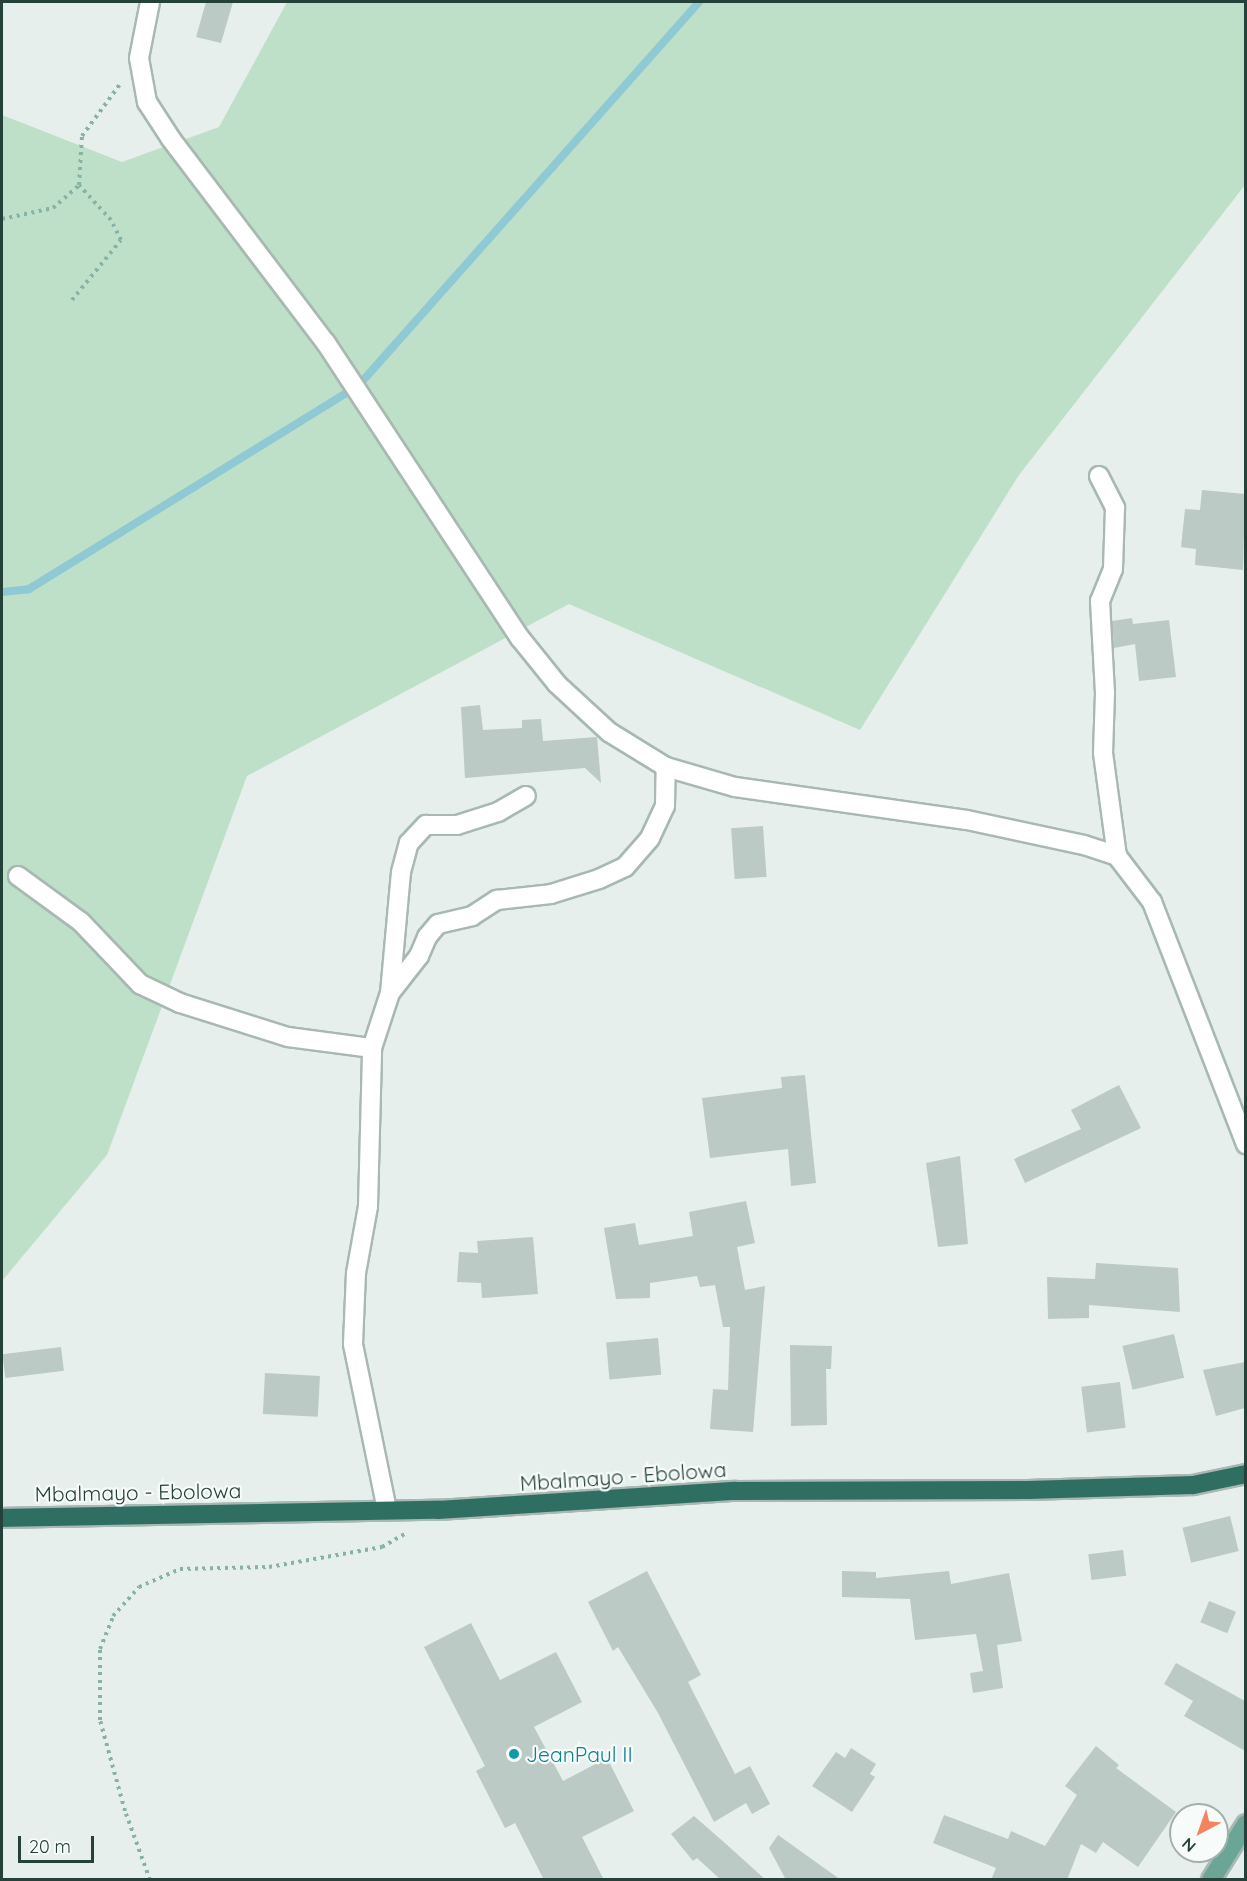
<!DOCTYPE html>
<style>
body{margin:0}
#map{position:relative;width:1247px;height:1881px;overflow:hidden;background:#e6efeb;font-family:Quicksand,sans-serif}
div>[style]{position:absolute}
.green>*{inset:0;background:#bfe0c8}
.stream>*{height:8px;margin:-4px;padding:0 4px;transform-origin:4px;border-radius:4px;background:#8ec9d4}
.building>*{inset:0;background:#bbcac4;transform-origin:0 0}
.path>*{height:4px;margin-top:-2px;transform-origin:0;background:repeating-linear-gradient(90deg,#86b3a5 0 3px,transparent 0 7.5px)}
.roads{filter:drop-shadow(2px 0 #a8b8b2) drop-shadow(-2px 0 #a8b8b2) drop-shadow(0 2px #a8b8b2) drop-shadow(0 -2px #a8b8b2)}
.street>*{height:18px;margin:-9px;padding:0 9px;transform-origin:9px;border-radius:9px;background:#fff}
.primary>*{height:18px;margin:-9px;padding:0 9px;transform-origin:9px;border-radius:9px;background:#6aa596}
.highway>*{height:18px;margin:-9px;padding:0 9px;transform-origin:9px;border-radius:9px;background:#2f6f62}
.dots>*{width:16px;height:16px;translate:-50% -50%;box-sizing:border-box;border:3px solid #f7fbf9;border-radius:50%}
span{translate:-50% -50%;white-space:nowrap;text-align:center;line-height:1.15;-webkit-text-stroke:4.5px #f7fbf9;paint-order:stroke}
.street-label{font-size:21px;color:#24423a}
.culture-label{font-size:21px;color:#0d838f}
.left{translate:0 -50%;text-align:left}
.frame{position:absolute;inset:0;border:3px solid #24423a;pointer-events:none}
.north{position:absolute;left:1169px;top:1803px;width:60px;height:60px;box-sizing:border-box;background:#f7fbf9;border:2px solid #a3b1ad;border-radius:50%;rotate:221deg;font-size:16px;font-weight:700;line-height:24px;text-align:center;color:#24423a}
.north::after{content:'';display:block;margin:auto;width:21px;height:27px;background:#f4845f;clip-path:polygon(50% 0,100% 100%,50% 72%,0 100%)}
.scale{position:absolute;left:18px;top:1836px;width:76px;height:27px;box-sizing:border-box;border:3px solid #24423a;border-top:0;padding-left:8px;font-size:18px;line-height:21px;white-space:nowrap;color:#24423a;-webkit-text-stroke:4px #f7fbf9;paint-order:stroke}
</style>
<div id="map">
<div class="green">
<div style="clip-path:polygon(287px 2px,1245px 2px,1245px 185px,1019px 475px,860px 730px,569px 604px,247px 776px,107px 1155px,2px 1281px,2px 115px,122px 162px,219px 127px)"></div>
</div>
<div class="stream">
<div style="left:2px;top:592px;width:27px;rotate:-6deg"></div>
<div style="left:29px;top:589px;width:388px;rotate:-31.7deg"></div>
<div style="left:359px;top:385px;width:512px;rotate:-48.4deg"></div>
</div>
<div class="building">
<div style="clip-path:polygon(206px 2px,233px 2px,221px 43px,196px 37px)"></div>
<div style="clip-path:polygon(1202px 490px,1245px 494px,1243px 570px,1195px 565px,1196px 549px,1181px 547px,1185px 509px,1200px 510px)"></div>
<div style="clip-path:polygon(1132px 618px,1133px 624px,1169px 620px,1176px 677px,1139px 681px,1135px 644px,1114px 648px,1112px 621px)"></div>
<div style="clip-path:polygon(480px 705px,483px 730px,522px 728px,522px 720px,541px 719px,543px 741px,597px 737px,601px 783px,585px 768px,465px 778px,461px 707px)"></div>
<div style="left:763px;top:826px;width:51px;height:32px;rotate:86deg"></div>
<div style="clip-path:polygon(805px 1075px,816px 1183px,791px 1186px,788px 1149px,710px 1158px,702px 1098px,782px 1088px,781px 1077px)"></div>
<div style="clip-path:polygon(1119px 1085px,1141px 1128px,1025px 1183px,1014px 1159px,1081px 1129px,1071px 1110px)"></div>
<div style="clip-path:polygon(960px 1156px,968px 1244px,938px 1247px,926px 1163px)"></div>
<div style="clip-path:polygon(746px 1201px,755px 1243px,737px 1247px,745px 1290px,765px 1286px,753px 1432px,710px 1429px,713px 1389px,728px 1390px,730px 1327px,723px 1327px,715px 1285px,700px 1287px,697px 1276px,650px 1283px,650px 1298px,616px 1299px,604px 1228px,635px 1223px,639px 1245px,693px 1236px,689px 1212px)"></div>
<div style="clip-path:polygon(533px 1237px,538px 1294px,482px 1298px,481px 1283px,457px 1282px,459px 1252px,478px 1253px,477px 1241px)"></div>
<div style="clip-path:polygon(1096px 1263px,1178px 1268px,1180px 1312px,1089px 1305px,1089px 1318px,1048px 1319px,1047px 1277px,1095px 1279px)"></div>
<div style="left:1174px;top:1334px;width:45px;height:53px;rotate:77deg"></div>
<div style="left:658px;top:1338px;width:37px;height:52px;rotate:85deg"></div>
<div style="clip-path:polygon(790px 1345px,832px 1346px,831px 1369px,826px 1369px,827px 1425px,791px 1426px)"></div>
<div style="left:61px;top:1347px;width:24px;height:59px;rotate:83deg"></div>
<div style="clip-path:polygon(1245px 1362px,1245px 1408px,1216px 1416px,1203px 1370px)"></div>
<div style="left:265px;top:1373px;width:55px;height:41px;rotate:3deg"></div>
<div style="left:1120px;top:1382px;width:46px;height:39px;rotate:83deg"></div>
<div style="left:1230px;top:1516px;width:36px;height:49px;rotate:76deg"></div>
<div style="left:1123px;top:1550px;width:26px;height:35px;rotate:83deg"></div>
<div style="clip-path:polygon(647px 1571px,701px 1675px,688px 1682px,735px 1774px,750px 1766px,770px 1804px,752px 1814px,746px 1803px,714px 1822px,658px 1713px,618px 1647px,613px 1651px,588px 1602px)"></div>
<div style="clip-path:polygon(842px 1571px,876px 1572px,876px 1578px,949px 1571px,951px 1584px,1009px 1573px,1022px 1641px,997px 1645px,1003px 1688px,973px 1693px,970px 1673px,983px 1671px,976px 1634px,915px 1640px,910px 1599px,842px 1597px)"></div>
<div style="left:1209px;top:1601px;width:29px;height:23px;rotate:22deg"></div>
<div style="clip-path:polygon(471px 1623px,500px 1680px,556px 1652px,582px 1702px,534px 1727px,563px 1781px,607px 1758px,634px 1811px,582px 1837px,604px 1880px,544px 1880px,515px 1823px,505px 1828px,476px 1771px,485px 1766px,424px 1647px)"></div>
<div style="clip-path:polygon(1176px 1663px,1245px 1701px,1245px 1751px,1184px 1716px,1193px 1701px,1164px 1684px)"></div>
<div style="clip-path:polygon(1096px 1746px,1119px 1765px,1116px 1768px,1176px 1812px,1138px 1867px,1103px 1842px,1096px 1853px,1081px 1844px,1067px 1880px,991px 1880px,996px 1868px,933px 1843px,944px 1815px,1008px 1839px,1011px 1831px,1045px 1846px,1077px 1795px,1065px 1786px)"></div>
<div style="clip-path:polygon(851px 1748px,876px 1764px,870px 1774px,875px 1777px,852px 1812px,812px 1786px,836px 1752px,845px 1758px)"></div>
<div style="clip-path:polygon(694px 1816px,726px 1844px,766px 1880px,721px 1880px,697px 1858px,693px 1861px,671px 1834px)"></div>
<div style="clip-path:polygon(778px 1835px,841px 1880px,786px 1880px,769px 1848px)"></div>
</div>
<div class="path">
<div style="left:2px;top:219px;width:52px;rotate:-12.2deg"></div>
<div style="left:53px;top:208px;width:35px;rotate:-41deg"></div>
<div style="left:79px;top:185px;width:49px;rotate:-86.5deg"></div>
<div style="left:82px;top:136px;width:66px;rotate:-53.7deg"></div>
<div style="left:72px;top:300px;width:77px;rotate:-50.8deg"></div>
<div style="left:121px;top:240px;width:22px;rotate:-117deg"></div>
<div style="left:111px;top:220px;width:47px;rotate:-132.4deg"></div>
<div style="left:150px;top:1880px;width:73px;rotate:-109.9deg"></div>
<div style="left:125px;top:1811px;width:94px;rotate:-105.4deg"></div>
<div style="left:100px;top:1720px;width:71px;rotate:-90deg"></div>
<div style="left:100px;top:1649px;width:35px;rotate:-68deg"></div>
<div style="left:113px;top:1616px;width:39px;rotate:-48deg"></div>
<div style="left:139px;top:1587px;width:45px;rotate:-23.7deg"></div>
<div style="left:180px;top:1569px;width:89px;rotate:-1.3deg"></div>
<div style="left:269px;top:1567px;width:115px;rotate:-10deg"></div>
<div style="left:382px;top:1547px;width:28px;rotate:-30deg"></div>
</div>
<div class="roads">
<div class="street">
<div style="left:150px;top:2px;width:57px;rotate:101.1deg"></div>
<div style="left:139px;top:58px;width:45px;rotate:79.7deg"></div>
<div style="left:147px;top:102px;width:44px;rotate:57deg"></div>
<div style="left:171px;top:139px;width:256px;rotate:52.8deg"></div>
<div style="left:326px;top:343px;width:353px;rotate:56.7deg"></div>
<div style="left:520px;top:638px;width:59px;rotate:51.2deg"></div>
<div style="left:557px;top:684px;width:71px;rotate:42.7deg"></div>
<div style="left:609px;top:732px;width:67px;rotate:31.6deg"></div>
<div style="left:666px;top:767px;width:72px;rotate:16.2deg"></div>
<div style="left:735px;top:787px;width:234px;rotate:8.1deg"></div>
<div style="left:967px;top:820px;width:120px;rotate:12.1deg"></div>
<div style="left:1084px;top:845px;width:35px;rotate:18deg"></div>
<div style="left:1117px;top:856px;width:58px;rotate:52.7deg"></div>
<div style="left:1152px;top:902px;width:260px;rotate:68.8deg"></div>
<div style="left:1099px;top:476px;width:36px;rotate:63deg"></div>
<div style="left:1115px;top:508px;width:61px;rotate:91.9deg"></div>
<div style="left:1113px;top:569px;width:35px;rotate:112deg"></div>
<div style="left:1100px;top:601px;width:92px;rotate:86.9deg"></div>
<div style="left:1105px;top:693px;width:60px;rotate:91.9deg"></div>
<div style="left:1103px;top:753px;width:104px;rotate:82.3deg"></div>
<div style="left:18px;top:876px;width:78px;rotate:36.1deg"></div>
<div style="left:81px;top:922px;width:86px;rotate:46.4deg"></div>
<div style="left:140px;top:984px;width:44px;rotate:25.4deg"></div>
<div style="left:180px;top:1003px;width:113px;rotate:17.5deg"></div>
<div style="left:288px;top:1037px;width:85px;rotate:7.5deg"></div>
<div style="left:390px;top:993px;width:121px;rotate:-84.8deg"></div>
<div style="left:401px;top:872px;width:30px;rotate:-75deg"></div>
<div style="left:409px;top:843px;width:25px;rotate:-47deg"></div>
<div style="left:426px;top:825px;width:31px"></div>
<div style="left:457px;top:825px;width:43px;rotate:-17.6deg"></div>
<div style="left:498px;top:812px;width:32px;rotate:-30deg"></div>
<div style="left:387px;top:1510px;width:169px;rotate:-101.6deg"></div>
<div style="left:353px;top:1344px;width:71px;rotate:-87.6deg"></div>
<div style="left:356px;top:1273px;width:68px;rotate:-79.8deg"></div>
<div style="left:368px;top:1206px;width:158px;rotate:-88.5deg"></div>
<div style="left:372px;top:1048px;width:58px;rotate:-71.9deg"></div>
<div style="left:390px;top:993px;width:47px;rotate:-51.9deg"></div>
<div style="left:419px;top:956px;width:21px;rotate:-67deg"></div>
<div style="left:427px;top:937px;width:17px;rotate:-50deg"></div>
<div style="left:438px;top:924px;width:35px;rotate:-13deg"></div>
<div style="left:472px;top:916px;width:30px;rotate:-33deg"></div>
<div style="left:497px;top:900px;width:54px;rotate:-6.3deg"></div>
<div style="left:551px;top:894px;width:50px;rotate:-17.4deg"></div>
<div style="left:599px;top:879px;width:29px;rotate:-25deg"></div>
<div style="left:625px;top:867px;width:38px;rotate:-49deg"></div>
<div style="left:650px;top:838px;width:35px;rotate:-65deg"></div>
<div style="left:665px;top:806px;width:39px;rotate:-89deg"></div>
</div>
<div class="primary">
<div style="left:1211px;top:1880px;width:66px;rotate:-58deg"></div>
</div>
<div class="highway">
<div style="left:2px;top:1518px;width:436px;rotate:-1.1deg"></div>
<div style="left:438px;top:1510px;width:298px;rotate:-3.7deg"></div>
<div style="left:735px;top:1491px;width:293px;rotate:-0.2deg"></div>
<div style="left:1028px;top:1490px;width:165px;rotate:-1.7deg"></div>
<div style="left:1193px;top:1485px;width:54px;rotate:-11.7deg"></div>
</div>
</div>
<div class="dots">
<div style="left:514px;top:1754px;background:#0f9aa8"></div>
</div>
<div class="street-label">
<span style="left:623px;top:1476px;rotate:-4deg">Mbalmayo - Ebolowa</span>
<span style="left:138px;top:1492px;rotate:-1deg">Mbalmayo - Ebolowa</span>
</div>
<div class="culture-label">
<span class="left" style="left:526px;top:1754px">JeanPaul II</span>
</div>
<div class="frame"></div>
<div class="north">N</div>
<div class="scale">20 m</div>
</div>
